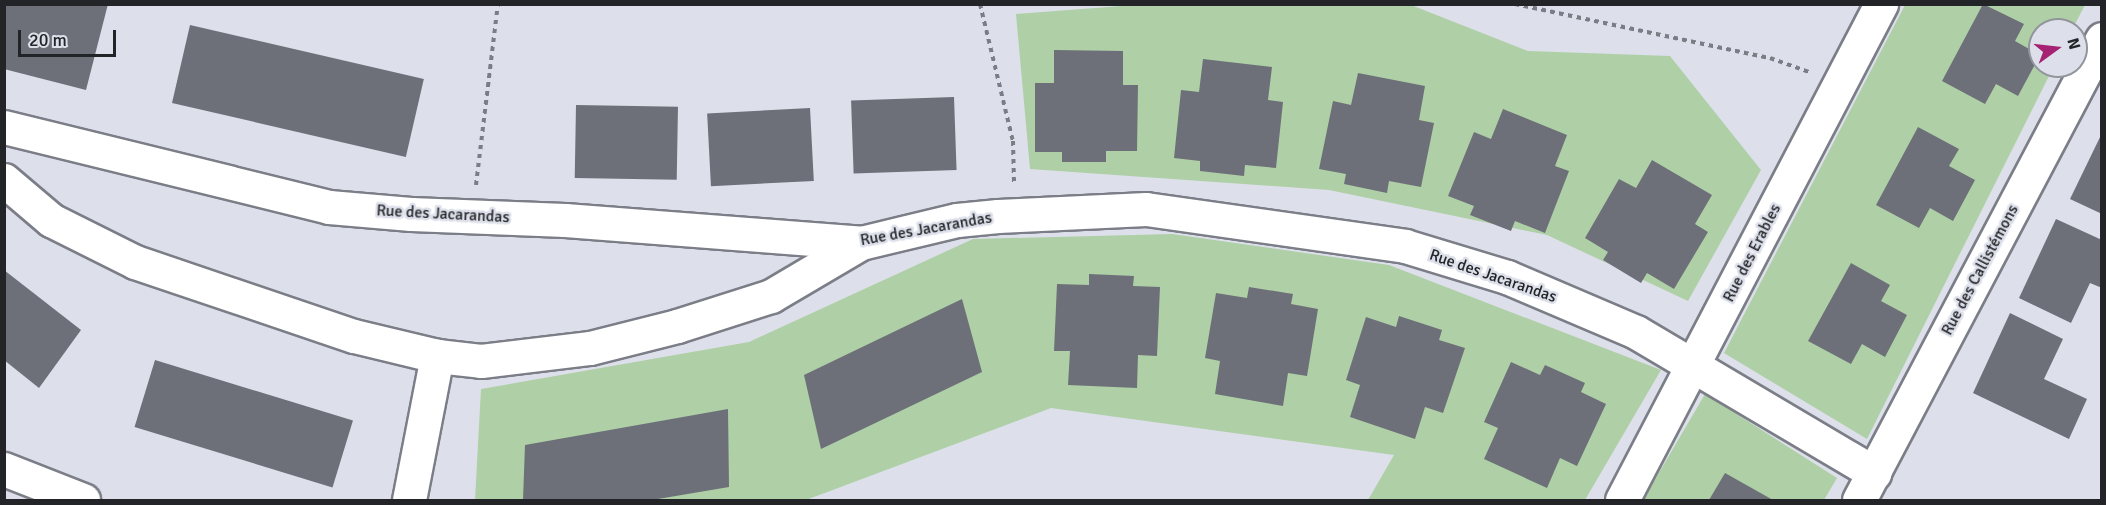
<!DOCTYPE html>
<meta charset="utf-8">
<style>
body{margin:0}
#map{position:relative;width:2106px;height:505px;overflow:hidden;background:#dde0ea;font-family:Signika,sans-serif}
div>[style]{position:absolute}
.green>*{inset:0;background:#afcfa7}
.building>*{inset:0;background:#6d7078;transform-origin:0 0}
.path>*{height:4px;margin-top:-2px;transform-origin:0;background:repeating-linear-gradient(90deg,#7a7d83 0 4.5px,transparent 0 9px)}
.roads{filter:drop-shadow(2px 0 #7b7e87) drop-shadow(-2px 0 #7b7e87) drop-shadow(0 2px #7b7e87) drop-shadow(0 -2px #7b7e87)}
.minor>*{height:33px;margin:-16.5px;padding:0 16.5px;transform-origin:16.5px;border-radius:16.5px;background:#fff}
span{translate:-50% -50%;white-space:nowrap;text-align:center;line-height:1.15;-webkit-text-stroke:5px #dde0ea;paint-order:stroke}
.street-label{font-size:16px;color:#222427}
.frame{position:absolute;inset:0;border:6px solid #222427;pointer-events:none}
.north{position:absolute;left:2028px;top:18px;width:60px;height:60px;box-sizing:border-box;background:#dde0ea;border:2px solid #92959c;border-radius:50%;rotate:75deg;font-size:16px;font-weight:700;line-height:24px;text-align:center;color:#222427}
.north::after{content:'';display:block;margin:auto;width:21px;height:27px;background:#a52372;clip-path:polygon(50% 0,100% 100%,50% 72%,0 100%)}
.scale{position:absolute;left:18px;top:30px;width:98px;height:27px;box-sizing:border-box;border:3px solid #222427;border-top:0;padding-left:8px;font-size:18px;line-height:21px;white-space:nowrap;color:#222427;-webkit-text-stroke:4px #dde0ea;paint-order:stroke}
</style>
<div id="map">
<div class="green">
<div style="clip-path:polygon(1148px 4px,1411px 5px,1528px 51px,1670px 56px,1761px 170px,1688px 301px,1547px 235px,1329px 190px,1030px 169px,1016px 14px)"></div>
<div style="clip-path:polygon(1905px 5px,2085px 5px,2072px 30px,2040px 30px,2040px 66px,2054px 66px,1867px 439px,1724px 353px)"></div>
<div style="clip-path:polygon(1172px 234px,1389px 265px,1661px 370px,1585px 500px,1368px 500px,1394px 455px,1051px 408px,806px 500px,475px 500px,481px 389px,749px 342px,973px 239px)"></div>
<div style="clip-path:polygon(1705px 394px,1837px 478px,1824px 500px,1643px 500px)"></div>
</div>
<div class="building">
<div style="clip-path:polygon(4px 4px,108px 4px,86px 90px,4px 69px)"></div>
<div style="clip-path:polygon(1983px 4px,2024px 24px,2015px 41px,2040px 55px,2018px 96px,1996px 84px,1985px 104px,1942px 81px)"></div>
<div style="left:190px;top:25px;width:240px;height:80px;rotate:13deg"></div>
<div style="clip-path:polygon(1054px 50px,1123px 51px,1123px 85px,1138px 85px,1137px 151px,1106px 151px,1106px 162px,1062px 162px,1062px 152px,1035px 152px,1035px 83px,1054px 83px)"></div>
<div style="clip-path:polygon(1203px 59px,1272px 67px,1268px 100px,1283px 102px,1276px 168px,1245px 165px,1244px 176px,1200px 171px,1200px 161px,1174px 158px,1181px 90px,1199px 92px)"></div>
<div style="clip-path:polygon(1358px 73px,1425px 86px,1419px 120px,1434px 123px,1421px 187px,1389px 181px,1387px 193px,1344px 184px,1346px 174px,1319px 169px,1333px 101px,1351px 105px)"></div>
<div style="left:954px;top:97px;width:73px;height:103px;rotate:88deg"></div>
<div style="left:576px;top:105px;width:102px;height:73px;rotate:1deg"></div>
<div style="left:810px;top:108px;width:73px;height:103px;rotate:87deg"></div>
<div style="clip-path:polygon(1503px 109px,1567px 135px,1555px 166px,1569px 171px,1545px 233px,1515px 221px,1511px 231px,1470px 215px,1474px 206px,1448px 196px,1474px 132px,1491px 139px)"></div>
<div style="clip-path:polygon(1918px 127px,1959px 149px,1949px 166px,1975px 180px,1953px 221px,1930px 208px,1919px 228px,1876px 205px)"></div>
<div style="clip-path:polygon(2102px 133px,2102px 214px,2070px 199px)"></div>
<div style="clip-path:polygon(1652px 160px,1712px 195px,1695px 224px,1708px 232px,1674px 289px,1647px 273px,1641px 283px,1603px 260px,1608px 252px,1585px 238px,1619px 179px,1636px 188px)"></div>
<div style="clip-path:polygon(2056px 219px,2102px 240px,2102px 288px,2090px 283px,2071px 323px,2019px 298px)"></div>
<div style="clip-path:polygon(1851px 263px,1890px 285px,1881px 301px,1907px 315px,1885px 357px,1862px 344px,1851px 364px,1808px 341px)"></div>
<div style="clip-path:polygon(4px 270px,81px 330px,39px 388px,4px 360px)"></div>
<div style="clip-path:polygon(1089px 274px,1134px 276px,1133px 286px,1160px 287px,1157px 356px,1138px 355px,1137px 388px,1068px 385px,1070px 351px,1054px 351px,1057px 284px,1089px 285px)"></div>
<div style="clip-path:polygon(1249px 287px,1293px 294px,1291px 304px,1318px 309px,1307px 376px,1288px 373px,1283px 406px,1215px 394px,1220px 361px,1205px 358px,1216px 293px,1247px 298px)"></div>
<div style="clip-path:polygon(962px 299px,982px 372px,821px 449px,804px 375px)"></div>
<div style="clip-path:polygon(2010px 313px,2063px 339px,2044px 379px,2087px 399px,2069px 439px,1973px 393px)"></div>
<div style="clip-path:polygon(1399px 316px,1442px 330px,1439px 340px,1465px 348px,1443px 413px,1425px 407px,1415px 439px,1350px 417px,1360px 385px,1346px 380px,1366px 317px,1396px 327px)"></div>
<div style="left:155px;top:360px;width:207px;height:70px;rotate:17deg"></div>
<div style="clip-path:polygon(1511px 362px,1540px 375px,1545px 365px,1585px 383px,1581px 392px,1606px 404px,1577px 466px,1560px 458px,1547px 488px,1484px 459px,1498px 428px,1484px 422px)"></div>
<div style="clip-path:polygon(728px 409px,729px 487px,652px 500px,523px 500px,525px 445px)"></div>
<div style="clip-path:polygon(1725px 473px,1773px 500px,1709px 500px)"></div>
</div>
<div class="path">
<div style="left:980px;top:4px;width:141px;rotate:76.5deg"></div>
<div style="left:1013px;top:141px;width:42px;rotate:88.6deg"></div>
<div style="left:1515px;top:4px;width:261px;rotate:12deg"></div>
<div style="left:1770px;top:58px;width:41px;rotate:19.7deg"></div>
<div style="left:476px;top:185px;width:182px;rotate:-83.1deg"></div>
</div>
<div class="roads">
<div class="minor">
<div style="left:4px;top:127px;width:335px;rotate:13.8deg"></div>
<div style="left:329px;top:207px;width:82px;rotate:4.9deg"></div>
<div style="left:411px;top:214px;width:154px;rotate:2.2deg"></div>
<div style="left:565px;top:220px;width:297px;rotate:4.4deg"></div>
<div style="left:861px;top:243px;width:99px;rotate:-13.5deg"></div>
<div style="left:957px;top:220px;width:41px;rotate:-5.6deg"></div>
<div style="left:998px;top:216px;width:148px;rotate:-2.7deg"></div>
<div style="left:1146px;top:209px;width:262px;rotate:8.1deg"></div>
<div style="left:1405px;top:246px;width:107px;rotate:16.9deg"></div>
<div style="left:1507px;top:277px;width:140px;rotate:23.1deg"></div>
<div style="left:1636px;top:332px;width:277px;rotate:30.6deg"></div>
<div style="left:4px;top:180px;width:62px;rotate:40.4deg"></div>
<div style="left:51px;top:220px;width:94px;rotate:26.6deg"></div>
<div style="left:135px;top:262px;width:231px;rotate:18.7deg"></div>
<div style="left:354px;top:336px;width:85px;rotate:13.5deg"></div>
<div style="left:437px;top:356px;width:44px;rotate:6.5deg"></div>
<div style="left:481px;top:361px;width:110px;rotate:-6.8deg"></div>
<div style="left:590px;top:348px;width:90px;rotate:-14.2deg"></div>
<div style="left:677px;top:326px;width:99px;rotate:-17.7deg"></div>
<div style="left:771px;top:296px;width:104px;rotate:-30.5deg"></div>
<div style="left:4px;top:469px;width:85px;rotate:21.4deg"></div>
<div style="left:409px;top:500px;width:147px;rotate:-79deg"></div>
<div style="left:1622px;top:500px;width:560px;rotate:-62.43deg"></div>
<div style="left:1859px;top:500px;width:521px;rotate:-62.21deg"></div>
</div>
</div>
<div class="street-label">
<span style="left:443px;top:214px;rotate:3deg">Rue des Jacarandas</span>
<span style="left:926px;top:229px;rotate:-10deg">Rue des Jacarandas</span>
<span style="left:1752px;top:253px;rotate:-63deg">Rue des Erables</span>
<span style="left:1980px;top:270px;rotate:-62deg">Rue des Callistémons</span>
<span style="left:1493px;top:276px;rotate:19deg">Rue des Jacarandas</span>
</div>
<div class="frame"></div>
<div class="north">N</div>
<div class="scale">20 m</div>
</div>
